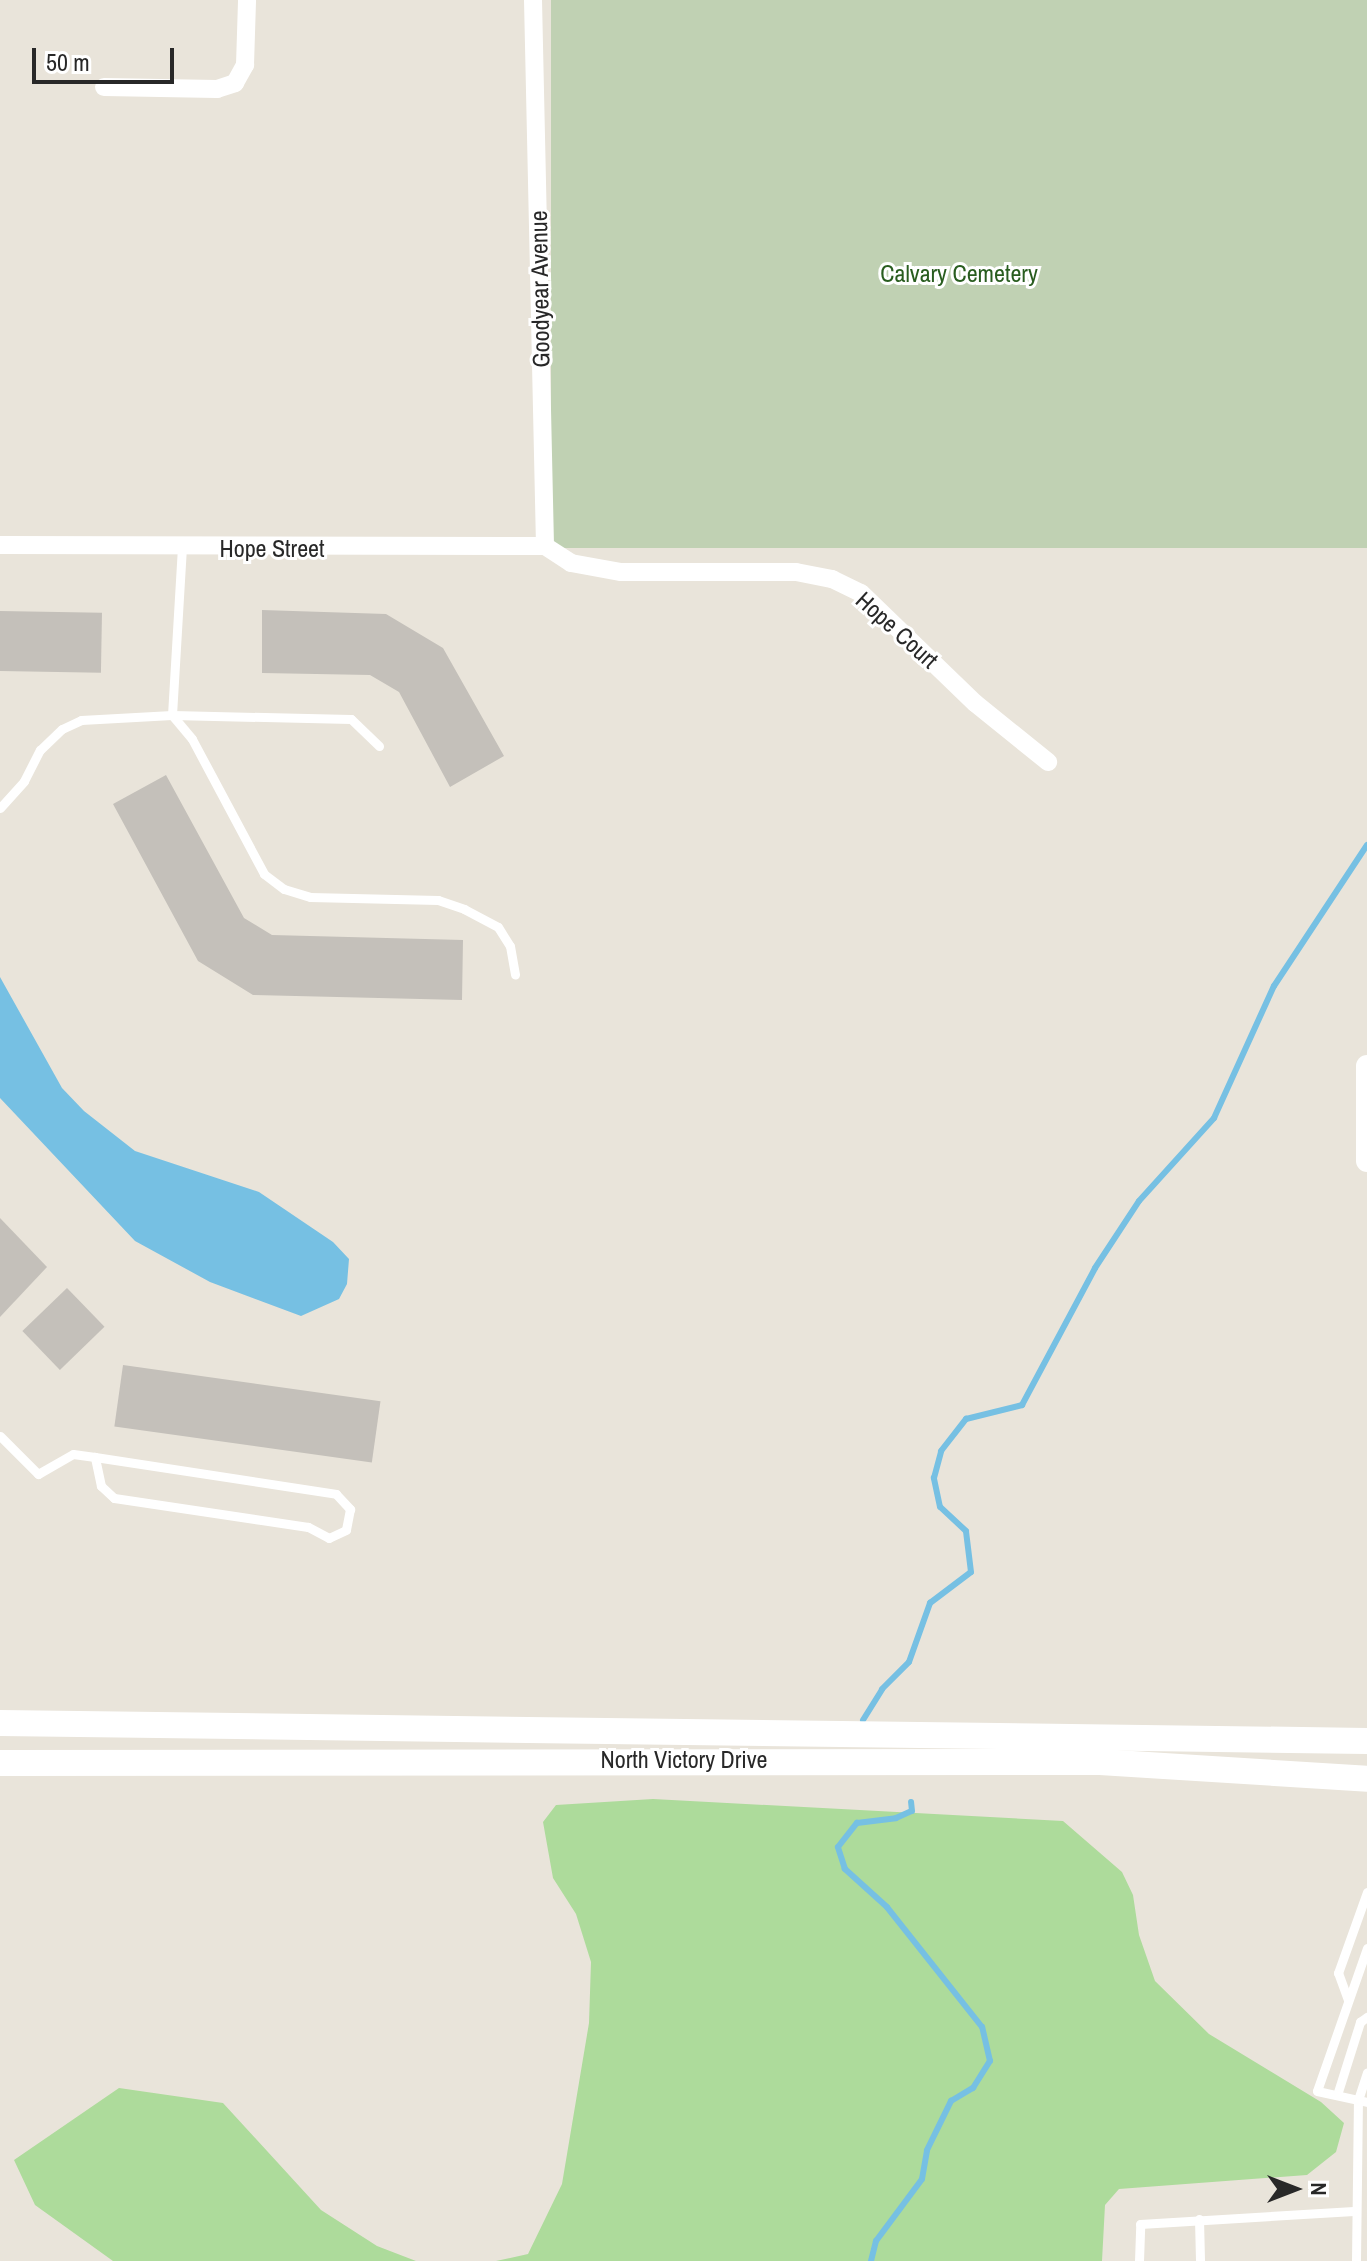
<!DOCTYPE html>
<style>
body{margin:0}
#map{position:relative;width:1367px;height:2261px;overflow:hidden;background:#e9e4da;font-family:"Archivo Narrow",sans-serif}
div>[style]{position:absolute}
.green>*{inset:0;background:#addb9b}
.cemetery>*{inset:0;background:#c0d1b3;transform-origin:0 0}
.water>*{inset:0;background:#76c0e3}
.stream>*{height:6px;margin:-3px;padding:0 3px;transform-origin:3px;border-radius:3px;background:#76c0e3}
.building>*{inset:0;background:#c4c0ba;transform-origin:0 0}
.service>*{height:9px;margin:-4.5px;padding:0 4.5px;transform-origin:4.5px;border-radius:4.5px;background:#fff}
.minor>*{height:18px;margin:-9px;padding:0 9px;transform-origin:9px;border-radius:9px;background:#fff}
.tertiary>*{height:22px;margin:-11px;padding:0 11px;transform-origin:11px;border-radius:11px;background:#fff}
.secondary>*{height:26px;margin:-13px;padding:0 13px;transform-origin:13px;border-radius:13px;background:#fff}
span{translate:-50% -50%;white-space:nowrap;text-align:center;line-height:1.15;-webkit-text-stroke:6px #fff;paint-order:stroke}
.park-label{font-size:24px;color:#295d1f}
.street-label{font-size:24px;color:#282828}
.north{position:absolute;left:1255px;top:2149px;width:80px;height:80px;-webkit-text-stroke:6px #fff;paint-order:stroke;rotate:90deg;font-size:22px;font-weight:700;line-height:32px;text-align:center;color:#282828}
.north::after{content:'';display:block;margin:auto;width:28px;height:36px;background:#282828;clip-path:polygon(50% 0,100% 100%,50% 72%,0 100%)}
.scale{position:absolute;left:32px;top:48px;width:142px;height:36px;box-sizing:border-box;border:4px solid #282828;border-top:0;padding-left:10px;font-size:24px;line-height:28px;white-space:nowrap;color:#282828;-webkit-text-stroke:6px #fff;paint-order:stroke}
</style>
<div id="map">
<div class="green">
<div style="clip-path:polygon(653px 1799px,1063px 1821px,1122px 1872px,1133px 1895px,1139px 1935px,1155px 1981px,1209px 2034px,1321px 2102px,1344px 2123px,1336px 2152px,1307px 2175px,1119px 2189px,1105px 2205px,1102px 2261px,496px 2261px,528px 2254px,562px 2184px,589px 2023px,591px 1962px,576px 1914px,553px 1878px,543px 1822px,556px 1805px)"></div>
<div style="clip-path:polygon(119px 2088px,223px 2103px,321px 2210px,377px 2246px,416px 2261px,113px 2261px,35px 2205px,14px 2160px)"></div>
</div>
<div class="cemetery">
<div style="left:551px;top:0;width:816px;height:548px"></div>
</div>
<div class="water">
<div style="clip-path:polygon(0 977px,62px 1088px,84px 1111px,135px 1151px,259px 1192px,333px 1242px,349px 1259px,347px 1284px,339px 1299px,301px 1316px,210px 1282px,135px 1241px,0 1098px)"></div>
</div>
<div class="stream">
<div style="left:863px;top:1720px;width:36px;rotate:-58deg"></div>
<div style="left:882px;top:1689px;width:38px;rotate:-45deg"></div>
<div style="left:909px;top:1662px;width:63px;rotate:-70.4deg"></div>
<div style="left:930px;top:1603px;width:51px;rotate:-37.1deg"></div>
<div style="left:971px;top:1572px;width:41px;rotate:-97deg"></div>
<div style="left:966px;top:1531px;width:35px;rotate:-137deg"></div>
<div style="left:940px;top:1507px;width:30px;rotate:-102deg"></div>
<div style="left:934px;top:1478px;width:28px;rotate:-75deg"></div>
<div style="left:941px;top:1451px;width:41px;rotate:-52deg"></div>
<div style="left:966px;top:1419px;width:58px;rotate:-14deg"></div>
<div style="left:1022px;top:1405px;width:155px;rotate:-61.9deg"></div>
<div style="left:1095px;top:1268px;width:80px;rotate:-56.7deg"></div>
<div style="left:1139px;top:1201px;width:112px;rotate:-47.9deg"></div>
<div style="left:1214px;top:1118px;width:145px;rotate:-65.6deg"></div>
<div style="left:1274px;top:986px;width:169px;rotate:-56.6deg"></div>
<div style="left:871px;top:2261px;width:21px;rotate:-76deg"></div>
<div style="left:876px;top:2241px;width:77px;rotate:-53.4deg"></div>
<div style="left:922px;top:2179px;width:29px;rotate:-80deg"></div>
<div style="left:927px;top:2150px;width:55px;rotate:-63.9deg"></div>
<div style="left:951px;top:2101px;width:26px;rotate:-31deg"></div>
<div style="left:973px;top:2088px;width:32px;rotate:-58deg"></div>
<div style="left:990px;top:2061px;width:35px;rotate:-103deg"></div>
<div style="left:982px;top:2027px;width:153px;rotate:-128.4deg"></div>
<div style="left:887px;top:1907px;width:57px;rotate:-137.9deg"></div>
<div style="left:845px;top:1869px;width:23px;rotate:-108deg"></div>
<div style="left:838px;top:1847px;width:31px;rotate:-52deg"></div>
<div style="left:857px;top:1823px;width:39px;rotate:-7deg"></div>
<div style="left:896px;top:1818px;width:17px;rotate:-24deg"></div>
<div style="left:912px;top:1811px;width:9px;rotate:-96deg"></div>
</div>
<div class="building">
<div style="clip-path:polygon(262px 610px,386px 614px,443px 648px,504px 756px,450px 787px,399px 692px,370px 675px,262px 673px)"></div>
<div style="left:0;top:611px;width:102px;height:60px;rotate:1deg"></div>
<div style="clip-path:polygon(166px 775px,244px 918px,272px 935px,463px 940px,462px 1000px,253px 995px,198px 961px,113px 804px)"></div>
<div style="clip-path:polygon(0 1218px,47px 1267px,0 1317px)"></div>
<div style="left:67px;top:1288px;width:54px;height:62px;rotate:46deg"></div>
<div style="left:123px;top:1365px;width:260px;height:62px;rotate:8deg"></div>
</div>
<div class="service">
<div style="left:172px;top:715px;width:31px;rotate:50deg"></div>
<div style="left:192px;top:739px;width:153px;rotate:61.9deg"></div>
<div style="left:264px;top:874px;width:25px;rotate:37deg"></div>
<div style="left:284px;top:889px;width:27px;rotate:17deg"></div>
<div style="left:310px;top:897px;width:128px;rotate:1.3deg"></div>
<div style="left:438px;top:900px;width:28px;rotate:19deg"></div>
<div style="left:464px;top:909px;width:38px;rotate:28deg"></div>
<div style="left:498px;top:927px;width:22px;rotate:58deg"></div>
<div style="left:510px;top:946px;width:29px;rotate:80deg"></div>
<div style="left:172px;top:715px;width:179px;rotate:1.3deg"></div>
<div style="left:351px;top:719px;width:39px;rotate:44deg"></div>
<div style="left:0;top:808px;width:36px;rotate:-48deg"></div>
<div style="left:24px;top:781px;width:35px;rotate:-63deg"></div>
<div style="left:40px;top:750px;width:30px;rotate:-44deg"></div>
<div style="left:62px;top:729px;width:21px;rotate:-25deg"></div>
<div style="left:81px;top:720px;width:91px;rotate:-3.1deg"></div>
<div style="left:172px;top:715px;width:166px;rotate:-86.6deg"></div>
<div style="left:0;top:1436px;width:54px;rotate:45deg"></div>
<div style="left:38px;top:1474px;width:40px;rotate:-29.7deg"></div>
<div style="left:73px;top:1454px;width:22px;rotate:8deg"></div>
<div style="left:95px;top:1457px;width:244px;rotate:8.7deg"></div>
<div style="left:336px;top:1494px;width:21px;rotate:47deg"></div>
<div style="left:350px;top:1509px;width:21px;rotate:101deg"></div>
<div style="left:346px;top:1530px;width:19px;rotate:155deg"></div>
<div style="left:329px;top:1538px;width:24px;rotate:-152deg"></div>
<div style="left:308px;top:1527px;width:196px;rotate:-171.5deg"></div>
<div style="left:114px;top:1498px;width:18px;rotate:-137deg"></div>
<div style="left:101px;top:1486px;width:30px;rotate:-102deg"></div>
<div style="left:1367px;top:1948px;width:151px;rotate:109.3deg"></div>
<div style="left:1317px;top:2091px;width:51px;rotate:12.4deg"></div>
<div style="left:1348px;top:2000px;width:29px;rotate:-110deg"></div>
<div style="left:1338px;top:1973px;width:86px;rotate:-70.3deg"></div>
<div style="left:1337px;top:2095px;width:77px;rotate:-72.5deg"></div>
<div style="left:1360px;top:2022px;width:9px;rotate:-36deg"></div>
<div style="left:1199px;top:2219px;width:42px;rotate:88.6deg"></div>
<div style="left:1139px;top:2261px;width:37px;rotate:-88deg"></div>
<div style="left:1140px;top:2224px;width:214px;rotate:-3.5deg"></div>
<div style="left:1356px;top:2261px;width:161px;rotate:-89.3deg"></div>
<div style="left:1358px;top:2100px;width:29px;rotate:-72deg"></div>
</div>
<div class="minor">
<div style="left:533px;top:0;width:546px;rotate:88.74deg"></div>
<div style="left:545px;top:546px;width:31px;rotate:33deg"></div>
<div style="left:571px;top:563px;width:51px;rotate:10.2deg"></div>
<div style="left:621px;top:572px;width:175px"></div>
<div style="left:796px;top:572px;width:37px;rotate:11deg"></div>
<div style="left:832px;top:579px;width:32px;rotate:26deg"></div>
<div style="left:861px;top:593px;width:158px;rotate:44deg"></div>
<div style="left:975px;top:703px;width:94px;rotate:38.9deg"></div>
<div style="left:104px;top:87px;width:113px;rotate:1deg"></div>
<div style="left:217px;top:89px;width:19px;rotate:-18deg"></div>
<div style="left:235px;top:83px;width:21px;rotate:-61deg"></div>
<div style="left:245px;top:65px;width:65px;rotate:-88.2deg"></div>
<div style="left:0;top:545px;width:545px;rotate:0.11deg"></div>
</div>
<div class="tertiary">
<div style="left:1367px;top:1066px;width:95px;rotate:90deg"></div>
</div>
<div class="secondary">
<div style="left:0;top:1723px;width:1367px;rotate:0.75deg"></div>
<div style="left:0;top:1763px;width:1100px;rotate:-0.05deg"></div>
<div style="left:1100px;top:1762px;width:268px;rotate:3.6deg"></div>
</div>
<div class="park-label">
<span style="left:959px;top:274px">Calvary Cemetery</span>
</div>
<div class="street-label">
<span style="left:540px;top:289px;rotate:-91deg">Goodyear Avenue</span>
<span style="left:272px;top:549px">Hope Street</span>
<span style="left:897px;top:630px;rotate:42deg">Hope Court</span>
<span style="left:684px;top:1760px">North Victory Drive</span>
</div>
<div class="north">N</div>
<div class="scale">50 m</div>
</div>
